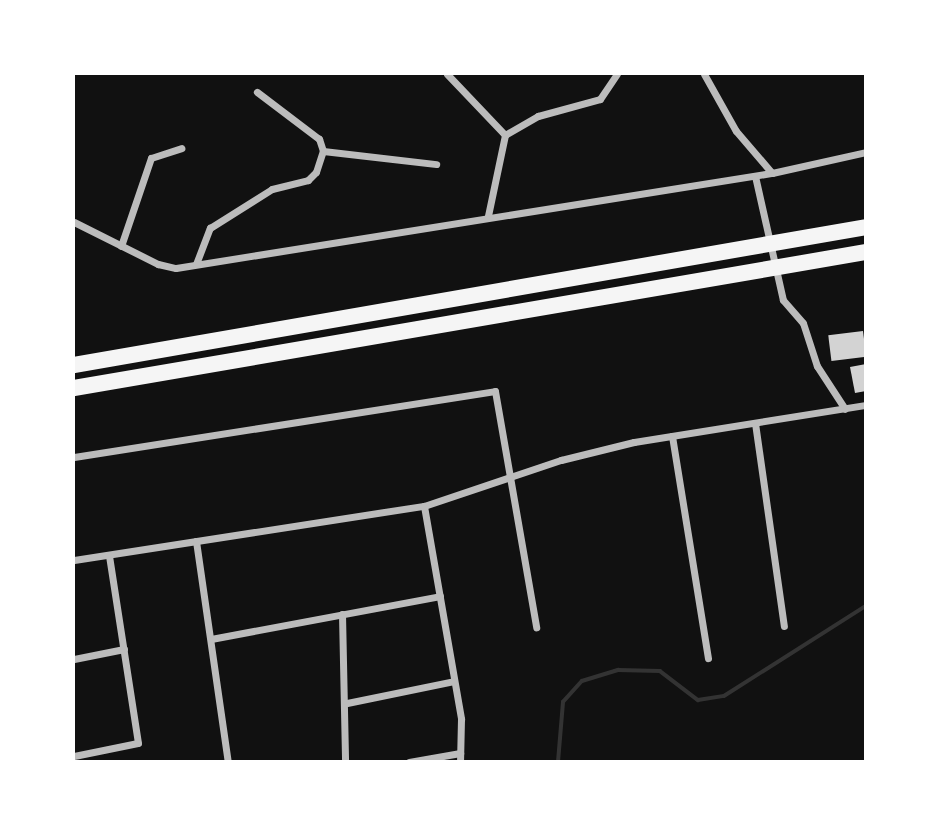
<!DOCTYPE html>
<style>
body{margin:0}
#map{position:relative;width:939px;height:835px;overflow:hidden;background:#111;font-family:"Varela Round",sans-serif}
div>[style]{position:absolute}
.stream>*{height:3.5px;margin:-1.75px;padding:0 1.75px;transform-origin:1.75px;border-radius:1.75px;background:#333}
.building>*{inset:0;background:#d3d3d3;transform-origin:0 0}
.minor>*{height:7px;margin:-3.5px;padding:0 3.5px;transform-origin:3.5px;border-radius:3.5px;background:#bcbcbc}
.motorway>*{height:16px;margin:-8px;padding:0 8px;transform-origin:8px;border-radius:8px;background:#f5f5f5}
span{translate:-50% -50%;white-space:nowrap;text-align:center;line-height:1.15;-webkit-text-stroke:6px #fff;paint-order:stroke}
.frame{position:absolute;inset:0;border:75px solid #fff;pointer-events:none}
</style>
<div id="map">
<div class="stream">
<div style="left:558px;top:762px;width:60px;rotate:-85.2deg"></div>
<div style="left:563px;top:702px;width:28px;rotate:-48deg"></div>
<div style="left:582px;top:681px;width:38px;rotate:-17deg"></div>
<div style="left:618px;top:670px;width:42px;rotate:1.4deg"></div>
<div style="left:660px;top:671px;width:48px;rotate:37.3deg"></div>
<div style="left:698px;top:700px;width:26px;rotate:-9deg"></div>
<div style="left:724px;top:696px;width:168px;rotate:-32.4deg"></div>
</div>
<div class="building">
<div style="left:863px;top:331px;width:26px;height:35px;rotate:83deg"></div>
<div style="clip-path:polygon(866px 364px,866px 391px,855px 393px,850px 367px)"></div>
</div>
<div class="minor">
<div style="left:447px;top:74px;width:84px;rotate:46.4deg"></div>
<div style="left:505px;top:135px;width:83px;rotate:101.9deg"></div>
<div style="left:704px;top:74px;width:65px;rotate:60.7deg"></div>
<div style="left:736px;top:131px;width:55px;rotate:49.4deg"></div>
<div style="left:505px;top:135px;width:38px;rotate:-30deg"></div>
<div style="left:538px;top:116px;width:64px;rotate:-15.3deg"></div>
<div style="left:600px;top:99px;width:30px;rotate:-56deg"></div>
<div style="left:323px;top:151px;width:114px;rotate:6.6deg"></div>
<div style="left:755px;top:176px;width:127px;rotate:77.3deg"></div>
<div style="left:783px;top:300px;width:30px;rotate:49deg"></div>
<div style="left:803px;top:323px;width:45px;rotate:72deg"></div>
<div style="left:817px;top:366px;width:51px;rotate:56.9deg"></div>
<div style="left:74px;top:222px;width:94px;rotate:26.6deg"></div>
<div style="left:158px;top:264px;width:18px;rotate:13deg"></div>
<div style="left:176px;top:268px;width:604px;rotate:-9.06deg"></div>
<div style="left:772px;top:173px;width:96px;rotate:-12.6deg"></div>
<div style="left:121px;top:246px;width:93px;rotate:-71.2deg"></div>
<div style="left:151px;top:158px;width:32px;rotate:-18deg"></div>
<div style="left:196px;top:264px;width:39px;rotate:-69deg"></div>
<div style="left:210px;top:228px;width:73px;rotate:-32.2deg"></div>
<div style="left:272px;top:189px;width:37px;rotate:-14deg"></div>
<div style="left:308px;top:180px;width:11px;rotate:-45deg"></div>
<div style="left:316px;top:172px;width:22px;rotate:-72deg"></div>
<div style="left:323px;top:151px;width:13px;rotate:-108deg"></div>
<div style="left:319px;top:139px;width:78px;rotate:-142.8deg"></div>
<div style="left:755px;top:423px;width:205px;rotate:81.9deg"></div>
<div style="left:672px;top:436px;width:225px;rotate:80.8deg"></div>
<div style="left:74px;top:457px;width:426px;rotate:-8.9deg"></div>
<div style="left:495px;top:391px;width:240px;rotate:80.1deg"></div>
<div style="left:424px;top:506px;width:216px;rotate:80.1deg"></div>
<div style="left:461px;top:719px;width:43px;rotate:91.3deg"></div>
<div style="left:196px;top:541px;width:223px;rotate:81.8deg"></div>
<div style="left:74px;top:560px;width:354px;rotate:-8.8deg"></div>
<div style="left:424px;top:506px;width:145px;rotate:-18.6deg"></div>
<div style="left:561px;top:460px;width:75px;rotate:-13.9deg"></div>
<div style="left:634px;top:442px;width:235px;rotate:-9.1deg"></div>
<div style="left:342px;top:614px;width:148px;rotate:88.8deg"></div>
<div style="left:211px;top:639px;width:233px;rotate:-10.6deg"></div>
<div style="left:74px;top:659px;width:51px;rotate:-11.3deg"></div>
<div style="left:347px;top:703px;width:109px;rotate:-11.6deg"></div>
<div style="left:74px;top:756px;width:65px;rotate:-11.5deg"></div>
<div style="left:138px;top:743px;width:190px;rotate:-98.8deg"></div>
<div style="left:409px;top:762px;width:52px;rotate:-10deg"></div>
</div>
<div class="motorway">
<div style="left:74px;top:365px;width:804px;rotate:-9.88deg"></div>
<div style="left:74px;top:388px;width:804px;rotate:-9.74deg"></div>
</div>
<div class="frame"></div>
</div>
